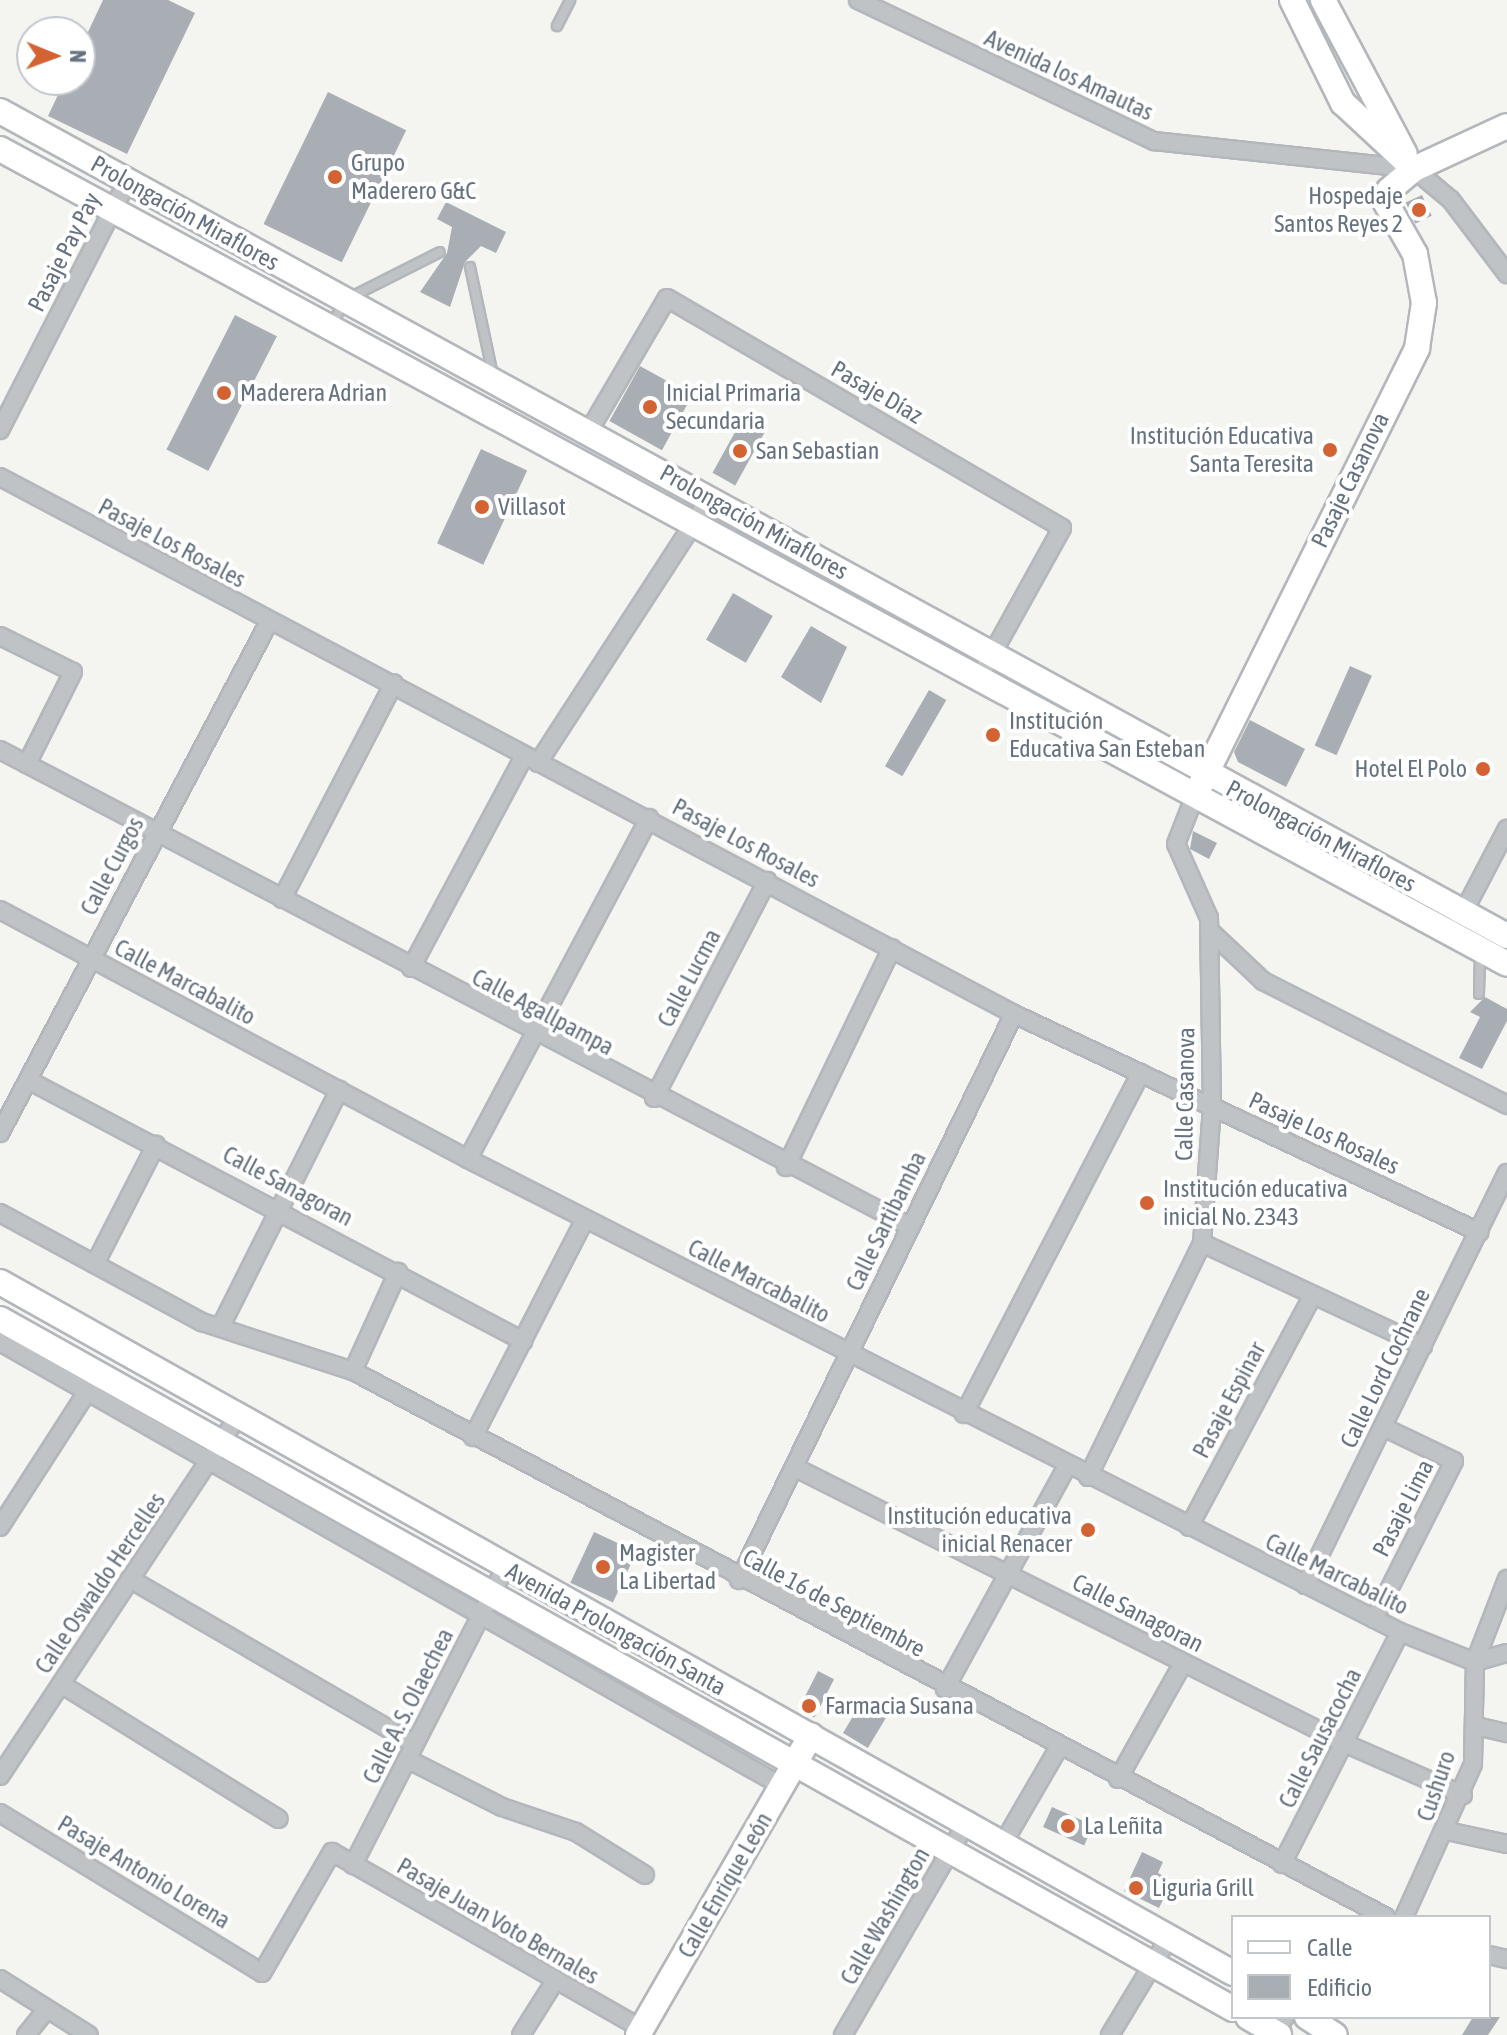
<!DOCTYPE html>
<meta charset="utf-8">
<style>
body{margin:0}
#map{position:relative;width:1507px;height:2035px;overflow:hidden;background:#f4f4f1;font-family:"Asap Condensed",sans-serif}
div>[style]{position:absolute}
.building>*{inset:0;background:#a8aeb3;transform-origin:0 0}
.roads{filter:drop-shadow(2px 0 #b3b7bb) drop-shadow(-2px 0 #b3b7bb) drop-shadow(0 2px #b3b7bb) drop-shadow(0 -2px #b3b7bb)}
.lane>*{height:8px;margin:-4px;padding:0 4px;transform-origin:4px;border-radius:4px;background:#c0c3c6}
.street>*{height:16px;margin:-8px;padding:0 8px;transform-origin:8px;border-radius:8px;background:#c0c3c6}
.secondary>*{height:24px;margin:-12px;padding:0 12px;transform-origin:12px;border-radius:12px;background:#fff}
.dots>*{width:22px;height:22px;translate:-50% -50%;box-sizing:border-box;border:4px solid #fff;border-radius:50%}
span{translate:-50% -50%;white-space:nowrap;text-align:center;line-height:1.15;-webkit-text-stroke:8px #fff;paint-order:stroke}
.street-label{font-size:24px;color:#66727f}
.poi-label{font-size:24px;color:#66727f}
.left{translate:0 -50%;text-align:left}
.right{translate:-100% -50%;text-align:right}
.legend{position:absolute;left:1231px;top:1915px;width:260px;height:104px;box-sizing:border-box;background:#fff;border:2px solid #c2c7cc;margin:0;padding:10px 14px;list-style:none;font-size:24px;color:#66727f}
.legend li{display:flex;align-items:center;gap:16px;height:40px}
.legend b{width:40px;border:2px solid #c2c7cc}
.north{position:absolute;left:16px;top:16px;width:80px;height:80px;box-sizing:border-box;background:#fff;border:2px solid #c2c7cc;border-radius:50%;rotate:91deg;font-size:22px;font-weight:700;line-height:32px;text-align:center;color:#66727f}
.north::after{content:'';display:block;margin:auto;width:28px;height:36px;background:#d36332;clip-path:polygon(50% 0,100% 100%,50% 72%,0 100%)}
</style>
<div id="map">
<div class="building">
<div style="clip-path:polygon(103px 0,168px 0,195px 13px,127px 154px,48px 116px,65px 80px,80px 80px,80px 49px)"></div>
<div style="left:328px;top:92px;width:87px;height:147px;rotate:26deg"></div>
<div style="left:1422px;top:195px;width:23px;height:18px;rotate:65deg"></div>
<div style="clip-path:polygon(446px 202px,506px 232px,496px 253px,481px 246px,465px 262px,450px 307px,420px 292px,447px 253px,452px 227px,437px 219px)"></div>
<div style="left:235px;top:315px;width:47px;height:151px;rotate:27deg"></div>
<div style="left:640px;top:366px;width:60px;height:63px;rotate:29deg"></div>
<div style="left:744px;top:416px;width:26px;height:65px;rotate:29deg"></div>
<div style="left:481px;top:449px;width:51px;height:104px;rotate:25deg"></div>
<div style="left:733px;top:593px;width:46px;height:54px;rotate:30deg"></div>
<div style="clip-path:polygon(811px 626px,847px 647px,821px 703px,781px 677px)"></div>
<div style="left:1350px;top:666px;width:24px;height:87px;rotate:24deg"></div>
<div style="left:929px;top:690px;width:20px;height:88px;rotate:30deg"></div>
<div style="clip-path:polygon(1250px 720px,1305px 749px,1286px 787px,1238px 762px,1234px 752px)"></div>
<div style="clip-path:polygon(1193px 831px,1217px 843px,1209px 859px,1190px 849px)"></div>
<div style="clip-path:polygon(1485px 997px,1507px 1009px,1507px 1021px,1482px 1069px,1459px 1058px,1480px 1017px,1470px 1012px)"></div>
<div style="left:594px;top:1532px;width:47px;height:56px;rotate:25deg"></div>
<div style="left:818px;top:1671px;width:18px;height:43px;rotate:27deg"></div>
<div style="left:861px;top:1703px;width:29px;height:35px;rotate:31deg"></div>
<div style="left:1052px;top:1807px;width:45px;height:22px;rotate:24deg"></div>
<div style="clip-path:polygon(1142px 1852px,1163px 1862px,1158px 1873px,1172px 1881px,1159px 1908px,1124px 1891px)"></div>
<div style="clip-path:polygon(1473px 2017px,1500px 2017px,1488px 2035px,1462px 2035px)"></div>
</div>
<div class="roads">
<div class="lane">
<div style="left:557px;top:26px;width:29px;rotate:-63deg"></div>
<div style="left:470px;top:267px;width:110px;rotate:78deg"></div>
<div style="left:332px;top:325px;width:28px;rotate:-63deg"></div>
<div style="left:345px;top:300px;width:106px;rotate:-26.8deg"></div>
<div style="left:1479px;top:994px;width:40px;rotate:-88.6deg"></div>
</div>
<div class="street">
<div style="left:858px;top:0;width:328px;rotate:25.5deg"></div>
<div style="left:1154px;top:141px;width:262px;rotate:6.1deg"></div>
<div style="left:1414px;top:169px;width:48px;rotate:40deg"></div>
<div style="left:1451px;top:200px;width:93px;rotate:52.9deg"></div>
<div style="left:0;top:430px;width:279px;rotate:-62.9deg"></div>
<div style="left:589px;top:431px;width:154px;rotate:-59.6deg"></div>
<div style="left:667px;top:298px;width:457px;rotate:30.2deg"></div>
<div style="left:1062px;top:528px;width:169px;rotate:119deg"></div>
<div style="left:0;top:477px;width:1147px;rotate:27.91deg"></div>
<div style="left:1014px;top:1014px;width:514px;rotate:25.12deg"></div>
<div style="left:0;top:636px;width:81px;rotate:26.3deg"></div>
<div style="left:73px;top:672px;width:103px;rotate:116.6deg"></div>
<div style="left:0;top:750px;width:1028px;rotate:27.64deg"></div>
<div style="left:538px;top:763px;width:316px;rotate:-57deg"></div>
<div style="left:282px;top:899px;width:243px;rotate:-62.6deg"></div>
<div style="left:0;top:910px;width:530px;rotate:28.02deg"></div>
<div style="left:468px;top:1159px;width:1045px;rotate:26.91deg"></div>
<div style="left:1400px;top:1632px;width:81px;rotate:21.8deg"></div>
<div style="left:1475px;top:1662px;width:33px;rotate:-16deg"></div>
<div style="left:1210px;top:931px;width:73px;rotate:43.3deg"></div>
<div style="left:1263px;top:981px;width:274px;rotate:26.9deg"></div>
<div style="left:1452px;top:934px;width:119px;rotate:-62.4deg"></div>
<div style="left:411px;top:968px;width:240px;rotate:-61.9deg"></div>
<div style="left:28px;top:1080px;width:560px;rotate:27.8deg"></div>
<div style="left:654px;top:1098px;width:245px;rotate:-62.5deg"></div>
<div style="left:0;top:1133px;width:577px;rotate:-62.24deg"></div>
<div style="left:468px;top:1159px;width:386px;rotate:-62deg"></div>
<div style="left:786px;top:1167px;width:243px;rotate:-64.2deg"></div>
<div style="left:0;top:1213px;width:230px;rotate:28.4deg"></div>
<div style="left:202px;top:1322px;width:159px;rotate:18deg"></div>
<div style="left:353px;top:1371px;width:1168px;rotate:27.86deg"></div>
<div style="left:1202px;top:1243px;width:244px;rotate:25deg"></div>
<div style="left:95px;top:1264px;width:134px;rotate:-62.9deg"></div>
<div style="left:222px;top:1324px;width:262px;rotate:-63.4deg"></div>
<div style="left:0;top:1342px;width:899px;rotate:29.59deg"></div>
<div style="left:353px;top:1371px;width:109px;rotate:-65.6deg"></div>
<div style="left:964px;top:1414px;width:384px;rotate:-62.6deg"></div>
<div style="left:473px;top:1437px;width:245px;rotate:-62.8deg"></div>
<div style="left:794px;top:1467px;width:615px;rotate:26.65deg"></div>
<div style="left:1344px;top:1743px;width:130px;rotate:23.6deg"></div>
<div style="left:1088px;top:1477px;width:260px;rotate:-64deg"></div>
<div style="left:1202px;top:1243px;width:136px;rotate:-85.8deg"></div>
<div style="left:1212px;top:1107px;width:189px;rotate:-90.9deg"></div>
<div style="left:1209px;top:918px;width:81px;rotate:-114deg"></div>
<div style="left:1176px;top:844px;width:55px;rotate:-68.6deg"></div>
<div style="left:0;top:1527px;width:170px;rotate:-57.2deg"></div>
<div style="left:1189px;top:1527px;width:263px;rotate:-61.9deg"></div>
<div style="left:130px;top:1579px;width:329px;rotate:30.1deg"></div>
<div style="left:739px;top:1580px;width:629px;rotate:-64.09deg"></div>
<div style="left:1305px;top:1585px;width:459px;rotate:-63.9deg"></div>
<div style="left:1374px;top:1619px;width:177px;rotate:-63.1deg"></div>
<div style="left:1454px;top:1461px;width:79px;rotate:-154.4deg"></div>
<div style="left:61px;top:1684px;width:256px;rotate:31.8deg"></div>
<div style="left:945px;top:1689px;width:254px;rotate:-61.3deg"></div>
<div style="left:1476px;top:1726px;width:32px;rotate:13deg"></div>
<div style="left:407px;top:1759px;width:106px;rotate:26.8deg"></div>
<div style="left:502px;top:1807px;width:78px;rotate:18.7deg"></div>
<div style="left:576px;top:1832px;width:81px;rotate:31.9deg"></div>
<div style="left:0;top:1776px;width:431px;rotate:-56.5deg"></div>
<div style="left:1118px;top:1779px;width:133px;rotate:-60.7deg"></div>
<div style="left:0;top:1813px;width:307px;rotate:31.4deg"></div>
<div style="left:262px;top:1973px;width:140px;rotate:-60deg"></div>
<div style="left:332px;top:1852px;width:357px;rotate:29.7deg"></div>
<div style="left:1447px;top:1831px;width:61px;rotate:12.2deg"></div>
<div style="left:1005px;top:1840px;width:105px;rotate:-59.8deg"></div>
<div style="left:1282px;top:1864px;width:260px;rotate:-63deg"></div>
<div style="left:353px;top:1865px;width:334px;rotate:-62.9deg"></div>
<div style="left:1404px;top:1917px;width:168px;rotate:-65.7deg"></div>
<div style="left:1473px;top:1764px;width:102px;rotate:-88.9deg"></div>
<div style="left:1475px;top:1662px;width:89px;rotate:-68.9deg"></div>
<div style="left:1489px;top:1955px;width:18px;rotate:13deg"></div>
<div style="left:0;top:1979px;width:105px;rotate:32.2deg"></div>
<div style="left:26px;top:2035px;width:33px;rotate:-51deg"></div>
<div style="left:521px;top:2035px;width:60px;rotate:-57.9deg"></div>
<div style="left:843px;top:2035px;width:249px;rotate:-59.8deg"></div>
<div style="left:1110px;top:2035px;width:116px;rotate:-58.8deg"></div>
<div style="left:1273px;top:2035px;width:22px;rotate:-56deg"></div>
</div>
<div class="secondary">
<div style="left:1292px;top:0;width:115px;rotate:63.7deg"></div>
<div style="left:1343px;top:103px;width:97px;rotate:42.9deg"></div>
<div style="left:1323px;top:0;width:174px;rotate:62deg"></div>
<div style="left:0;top:111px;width:1718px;rotate:28.7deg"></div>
<div style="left:0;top:149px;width:1713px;rotate:28.4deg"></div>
<div style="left:1199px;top:788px;width:491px;rotate:-63.6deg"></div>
<div style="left:1417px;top:348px;width:46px;rotate:-81.2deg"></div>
<div style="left:1424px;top:303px;width:50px;rotate:-100.4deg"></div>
<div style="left:1415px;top:254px;width:59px;rotate:-119.6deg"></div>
<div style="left:1386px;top:203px;width:13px;rotate:-77deg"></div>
<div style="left:1389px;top:190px;width:33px;rotate:-40deg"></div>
<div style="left:1414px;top:169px;width:102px;rotate:-24.8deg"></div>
<div style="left:0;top:1282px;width:1413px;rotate:29.27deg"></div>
<div style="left:0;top:1319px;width:1413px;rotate:29.23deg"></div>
<div style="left:1248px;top:2017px;width:36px;rotate:30deg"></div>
<div style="left:1307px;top:2017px;width:33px;rotate:33deg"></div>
<div style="left:638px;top:2035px;width:346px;rotate:-60deg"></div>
</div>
</div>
<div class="dots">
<div style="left:335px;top:177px;background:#d36332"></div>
<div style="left:1419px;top:210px;background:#d36332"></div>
<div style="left:224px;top:393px;background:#d36332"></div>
<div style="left:650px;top:407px;background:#d36332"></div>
<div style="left:1330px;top:450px;background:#d36332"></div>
<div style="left:740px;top:451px;background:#d36332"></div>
<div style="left:482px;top:507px;background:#d36332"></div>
<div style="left:993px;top:735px;background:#d36332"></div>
<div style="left:1483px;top:769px;background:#d36332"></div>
<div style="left:1147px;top:1203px;background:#d36332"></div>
<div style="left:1088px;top:1530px;background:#d36332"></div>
<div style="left:603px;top:1567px;background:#d36332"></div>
<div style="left:809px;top:1706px;background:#d36332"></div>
<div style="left:1068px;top:1826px;background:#d36332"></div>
<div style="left:1136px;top:1888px;background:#d36332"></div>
</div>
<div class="street-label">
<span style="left:1069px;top:75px;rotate:25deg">Avenida los Amautas</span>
<span style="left:185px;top:213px;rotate:29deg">Prolongación Miraflores</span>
<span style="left:64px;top:252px;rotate:-63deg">Pasaje Pay Pay</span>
<span style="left:877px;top:392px;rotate:30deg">Pasaje Díaz</span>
<span style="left:1350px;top:480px;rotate:-64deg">Pasaje Casanova</span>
<span style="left:754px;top:522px;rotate:29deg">Prolongación Miraflores</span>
<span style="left:172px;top:543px;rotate:28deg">Pasaje Los Rosales</span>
<span style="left:1321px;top:836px;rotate:28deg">Prolongación Miraflores</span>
<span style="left:746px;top:843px;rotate:28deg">Pasaje Los Rosales</span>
<span style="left:112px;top:866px;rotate:-62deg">Calle Curgos</span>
<span style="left:689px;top:978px;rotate:-62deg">Calle Lucma</span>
<span style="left:185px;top:982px;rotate:28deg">Calle Marcabalito</span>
<span style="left:543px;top:1012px;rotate:28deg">Calle Agallpampa</span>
<span style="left:1185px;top:1094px;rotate:-89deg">Calle Casanova</span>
<span style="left:1324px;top:1133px;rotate:25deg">Pasaje Los Rosales</span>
<span style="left:288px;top:1186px;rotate:28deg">Calle Sanagoran</span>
<span style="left:886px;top:1221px;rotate:-64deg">Calle Sartibamba</span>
<span style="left:759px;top:1281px;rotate:27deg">Calle Marcabalito</span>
<span style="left:1385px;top:1368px;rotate:-64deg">Calle Lord Cochrane</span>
<span style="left:1229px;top:1400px;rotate:-62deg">Pasaje Espinar</span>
<span style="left:1403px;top:1508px;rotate:-63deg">Pasaje Lima</span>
<span style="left:1337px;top:1574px;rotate:26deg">Calle Marcabalito</span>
<span style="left:100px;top:1583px;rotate:-56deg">Calle Oswaldo Hercelles</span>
<span style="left:834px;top:1603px;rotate:28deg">Calle 16 de Septiembre</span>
<span style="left:1138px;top:1613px;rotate:27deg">Calle Sanagoran</span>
<span style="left:616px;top:1629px;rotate:29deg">Avenida Prolongación Santa</span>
<span style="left:408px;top:1706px;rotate:-63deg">Calle A. S. Olaechea</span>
<span style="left:1320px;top:1738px;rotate:-63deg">Calle Sausacocha</span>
<span style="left:1436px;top:1786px;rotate:-71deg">Cushuro</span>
<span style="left:144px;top:1872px;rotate:31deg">Pasaje Antonio Lorena</span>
<span style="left:725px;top:1885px;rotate:-60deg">Calle Enrique León</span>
<span style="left:885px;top:1916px;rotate:-60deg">Calle Washington</span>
<span style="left:498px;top:1921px;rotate:30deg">Pasaje Juan Voto Bernales</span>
</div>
<div class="poi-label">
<span class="left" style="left:351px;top:177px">Grupo<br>Maderero G&amp;C</span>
<span class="right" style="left:1403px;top:210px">Hospedaje<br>Santos Reyes 2</span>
<span class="left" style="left:240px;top:393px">Maderera Adrian</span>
<span class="left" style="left:666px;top:407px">Inicial Primaria<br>Secundaria</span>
<span class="right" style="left:1314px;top:450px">Institución Educativa<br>Santa Teresita</span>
<span class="left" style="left:756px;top:451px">San Sebastian</span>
<span class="left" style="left:498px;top:507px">Villasot</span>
<span class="left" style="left:1009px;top:735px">Institución<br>Educativa San Esteban</span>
<span class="right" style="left:1467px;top:769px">Hotel El Polo</span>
<span class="left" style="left:1163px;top:1203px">Institución educativa<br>inicial No. 2343</span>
<span class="right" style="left:1072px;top:1530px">Institución educativa<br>inicial Renacer</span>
<span class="left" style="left:619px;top:1567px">Magister<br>La Libertad</span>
<span class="left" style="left:825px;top:1706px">Farmacia Susana</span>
<span class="left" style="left:1084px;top:1826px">La Leñita</span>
<span class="left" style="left:1152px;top:1888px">Liguria Grill</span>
</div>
<ul class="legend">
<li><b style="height:10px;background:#fff"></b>Calle</li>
<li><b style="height:22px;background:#a8aeb3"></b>Edificio</li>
</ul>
<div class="north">N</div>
</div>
